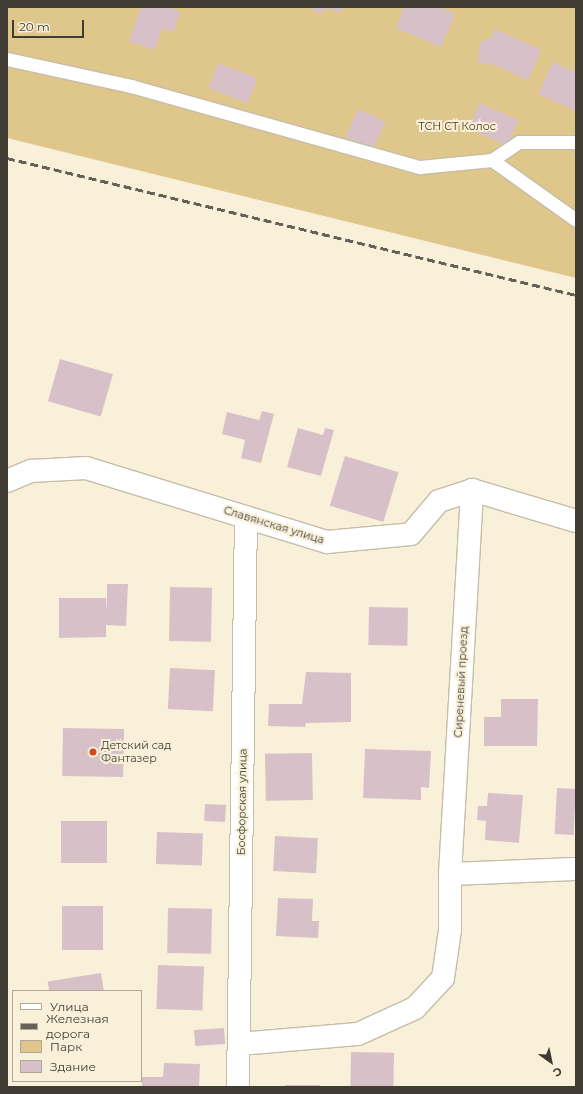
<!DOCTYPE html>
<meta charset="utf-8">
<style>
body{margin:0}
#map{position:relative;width:583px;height:1094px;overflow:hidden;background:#f9f0da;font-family:Montserrat,sans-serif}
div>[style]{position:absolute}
.green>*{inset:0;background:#dfc68b}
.building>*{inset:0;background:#d8c0c9;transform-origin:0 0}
.roads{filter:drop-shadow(1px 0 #c6bda8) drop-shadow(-1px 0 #c6bda8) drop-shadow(0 1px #c6bda8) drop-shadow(0 -1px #c6bda8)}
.service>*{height:13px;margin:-6.5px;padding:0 6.5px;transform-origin:6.5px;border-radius:6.5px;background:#fff}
.minor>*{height:22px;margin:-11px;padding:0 11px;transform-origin:11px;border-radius:11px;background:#fff}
.rail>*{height:3px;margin-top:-1.5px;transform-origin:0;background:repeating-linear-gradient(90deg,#666157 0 8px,transparent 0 12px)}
.dots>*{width:11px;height:11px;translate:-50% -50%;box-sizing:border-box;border:2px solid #f9f0da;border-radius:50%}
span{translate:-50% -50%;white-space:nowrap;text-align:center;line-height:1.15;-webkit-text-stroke:4px #f9f0da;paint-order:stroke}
.park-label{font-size:11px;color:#473914}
.street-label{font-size:11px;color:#403c34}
.poi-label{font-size:11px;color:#403c34}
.left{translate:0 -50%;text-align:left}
.frame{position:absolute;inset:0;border:8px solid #403c34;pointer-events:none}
.legend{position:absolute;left:12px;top:990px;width:130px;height:92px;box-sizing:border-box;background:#f9f0da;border:1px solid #afa898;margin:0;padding:5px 7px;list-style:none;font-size:12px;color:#403c34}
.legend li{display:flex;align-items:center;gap:8px;height:20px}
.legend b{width:20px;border:1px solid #afa898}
.north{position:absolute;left:531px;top:1042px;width:40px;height:40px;-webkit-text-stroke:3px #f9f0da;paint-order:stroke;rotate:147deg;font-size:11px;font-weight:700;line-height:16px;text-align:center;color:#403c34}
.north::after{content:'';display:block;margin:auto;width:14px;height:18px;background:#403c34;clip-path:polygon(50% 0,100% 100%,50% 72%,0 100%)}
.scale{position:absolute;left:12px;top:20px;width:72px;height:18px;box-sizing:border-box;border:2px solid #403c34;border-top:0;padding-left:5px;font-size:12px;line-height:14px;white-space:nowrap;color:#403c34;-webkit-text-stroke:3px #f9f0da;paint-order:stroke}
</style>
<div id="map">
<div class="green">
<div style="clip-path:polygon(7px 7px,576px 7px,576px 278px,7px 138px)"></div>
</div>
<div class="building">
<div style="clip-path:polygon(141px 7px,167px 7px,180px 12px,173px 32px,162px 28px,155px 50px,129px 41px)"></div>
<div style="clip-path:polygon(308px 7px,343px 7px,340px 13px,329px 8px,320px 14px)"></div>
<div style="clip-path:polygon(404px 7px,438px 7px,455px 14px,441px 47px,396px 28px)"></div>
<div style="clip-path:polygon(495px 29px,541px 50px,528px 80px,492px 64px,478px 63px,480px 42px,490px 39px)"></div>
<div style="clip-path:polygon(553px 62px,576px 72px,576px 111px,538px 94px)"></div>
<div style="left:218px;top:63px;width:42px;height:27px;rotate:21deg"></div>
<div style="left:480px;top:103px;width:42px;height:28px;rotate:24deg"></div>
<div style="left:358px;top:109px;width:30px;height:31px;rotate:24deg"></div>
<div style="left:60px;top:359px;width:55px;height:44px;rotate:16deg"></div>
<div style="clip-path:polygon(262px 411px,274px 414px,261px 463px,241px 458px,245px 440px,222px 434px,227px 412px,259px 420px)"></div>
<div style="clip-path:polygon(298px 428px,323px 435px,325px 428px,334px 430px,321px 476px,287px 467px)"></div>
<div style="left:345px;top:456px;width:56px;height:52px;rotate:17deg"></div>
<div style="clip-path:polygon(107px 584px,128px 584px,126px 626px,106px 625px,106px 637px,59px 638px,59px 598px,106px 598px,107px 612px)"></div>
<div style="left:170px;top:587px;width:42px;height:54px;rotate:1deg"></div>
<div style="left:369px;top:607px;width:39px;height:38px;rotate:1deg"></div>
<div style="left:170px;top:668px;width:45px;height:41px;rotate:3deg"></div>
<div style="clip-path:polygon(306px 672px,351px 673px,351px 722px,306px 723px,305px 727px,268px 726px,269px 704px,302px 704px)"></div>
<div style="clip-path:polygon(501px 699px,538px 699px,537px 746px,484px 746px,484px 717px,501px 717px)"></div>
<div style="left:63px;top:728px;width:61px;height:48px;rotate:1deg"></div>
<div style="clip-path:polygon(365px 749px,431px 751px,429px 788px,421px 787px,421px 800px,363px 798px)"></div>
<div style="left:312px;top:753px;width:47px;height:47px;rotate:89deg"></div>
<div style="left:557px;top:788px;width:19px;height:46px;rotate:3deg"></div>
<div style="clip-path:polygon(488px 793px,523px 795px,519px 843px,485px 840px,486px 821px,477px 820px,478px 806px,487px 806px)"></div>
<div style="left:205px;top:804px;width:21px;height:17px;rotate:3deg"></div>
<div style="left:61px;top:821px;width:46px;height:42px"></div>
<div style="left:157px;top:832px;width:46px;height:32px;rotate:2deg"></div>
<div style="left:275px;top:836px;width:43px;height:35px;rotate:3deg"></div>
<div style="clip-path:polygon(278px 898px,313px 899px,312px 921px,319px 921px,318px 938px,276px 936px)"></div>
<div style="left:62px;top:906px;width:41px;height:44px"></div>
<div style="left:168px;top:908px;width:44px;height:45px;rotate:1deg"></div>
<div style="left:158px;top:965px;width:46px;height:44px;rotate:2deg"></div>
<div style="left:101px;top:973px;width:18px;height:54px;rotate:81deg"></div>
<div style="left:224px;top:1028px;width:16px;height:30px;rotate:86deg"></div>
<div style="left:351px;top:1052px;width:43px;height:35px;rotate:1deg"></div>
<div style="clip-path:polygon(164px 1063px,200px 1064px,199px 1087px,142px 1087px,142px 1077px,163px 1077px)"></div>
<div style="left:285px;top:1085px;width:35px;height:2px"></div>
</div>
<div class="roads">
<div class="service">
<div style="left:7px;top:59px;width:127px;rotate:12.3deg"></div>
<div style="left:131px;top:86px;width:300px;rotate:15.7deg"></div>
<div style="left:420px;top:167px;width:72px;rotate:-5.6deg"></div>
<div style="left:492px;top:160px;width:32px;rotate:-34deg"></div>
<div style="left:519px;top:142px;width:57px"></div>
<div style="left:492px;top:160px;width:103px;rotate:35.5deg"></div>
</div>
<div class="minor">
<div style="left:7px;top:481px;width:26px;rotate:-23deg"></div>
<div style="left:31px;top:471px;width:55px;rotate:-3.1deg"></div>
<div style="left:86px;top:468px;width:252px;rotate:17.1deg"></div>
<div style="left:327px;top:542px;width:84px;rotate:-5.4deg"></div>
<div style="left:411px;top:534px;width:43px;rotate:-49.7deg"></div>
<div style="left:439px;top:501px;width:35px;rotate:-18deg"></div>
<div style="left:472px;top:490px;width:109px;rotate:16.6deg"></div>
<div style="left:450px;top:874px;width:126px;rotate:-2.3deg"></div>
<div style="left:239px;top:1044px;width:119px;rotate:-4.8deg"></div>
<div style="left:358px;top:1034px;width:63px;rotate:-24.5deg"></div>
<div style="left:415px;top:1008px;width:41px;rotate:-47deg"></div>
<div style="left:443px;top:978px;width:49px;rotate:-81.7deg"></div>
<div style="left:450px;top:930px;width:56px;rotate:-90deg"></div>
<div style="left:450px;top:874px;width:385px;rotate:-86.7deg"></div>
<div style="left:238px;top:1087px;width:570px;rotate:-89.2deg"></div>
</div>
</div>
<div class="rail">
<div style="left:7px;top:158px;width:585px;rotate:13.54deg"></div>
</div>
<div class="dots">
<div style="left:93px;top:752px;background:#d24a1a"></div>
</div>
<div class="park-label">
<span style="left:457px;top:126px">ТСН СТ Колос</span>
</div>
<div class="street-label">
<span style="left:274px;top:525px;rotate:17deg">Славянская улица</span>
<span style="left:461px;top:682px;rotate:-87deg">Сиреневый проезд</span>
<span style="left:242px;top:802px;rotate:-89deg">Босфорская улица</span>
</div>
<div class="poi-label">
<span class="left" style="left:101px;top:752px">Детский сад<br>Фантазер</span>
</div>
<div class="frame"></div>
<ul class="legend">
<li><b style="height:5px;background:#fff"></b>Улица</li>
<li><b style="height:5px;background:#666157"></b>Железная дорога</li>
<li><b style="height:11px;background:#dfc68b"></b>Парк</li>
<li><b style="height:11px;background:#d8c0c9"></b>Здание</li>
</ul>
<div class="north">С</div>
<div class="scale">20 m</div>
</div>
